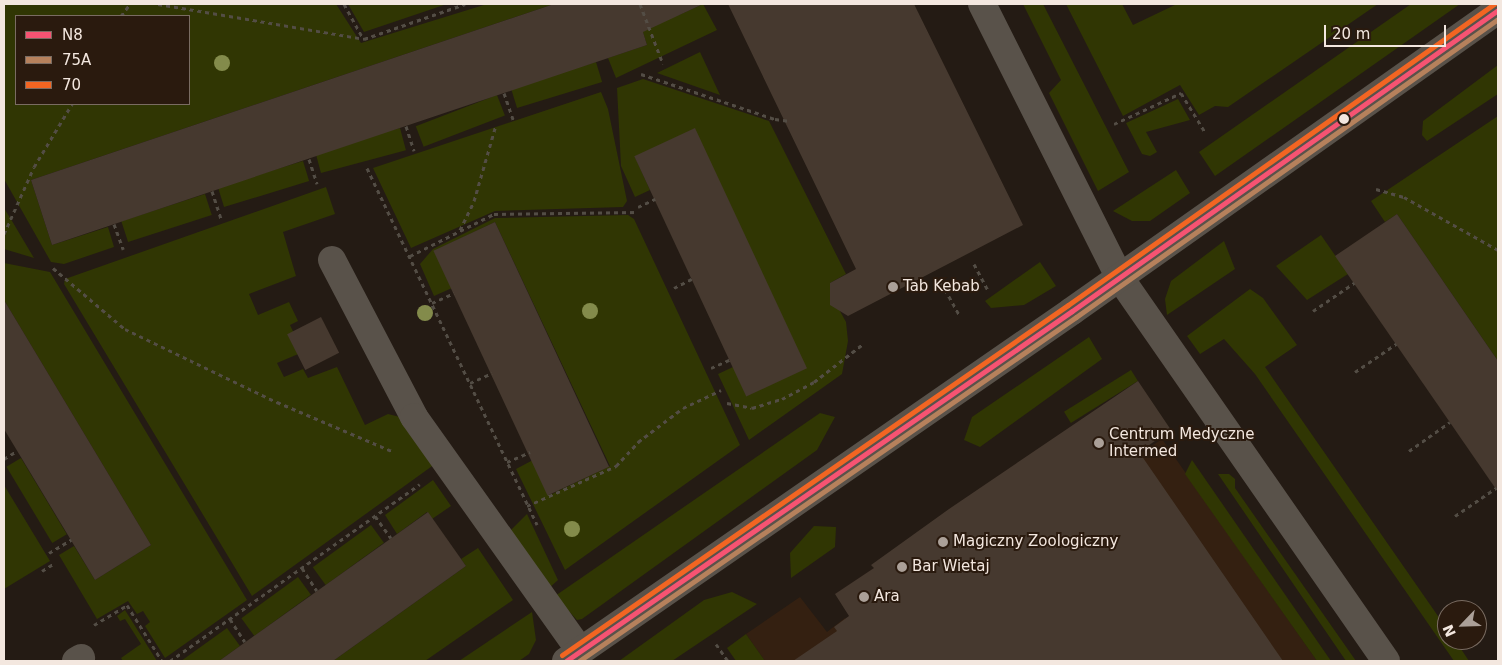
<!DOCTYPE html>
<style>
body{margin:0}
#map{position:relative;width:1502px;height:665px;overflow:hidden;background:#241b14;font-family:"DejaVu Sans",sans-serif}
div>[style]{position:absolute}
.built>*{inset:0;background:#342011}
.green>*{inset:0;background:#303603;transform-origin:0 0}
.building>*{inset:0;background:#46392f;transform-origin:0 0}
.path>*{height:3px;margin-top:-1.5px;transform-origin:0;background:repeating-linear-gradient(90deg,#534d45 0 4px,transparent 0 8px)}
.minor>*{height:28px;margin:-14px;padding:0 14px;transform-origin:14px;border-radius:14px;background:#59524a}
.bus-1>*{height:5px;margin:-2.5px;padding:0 2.5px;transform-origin:2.5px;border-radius:2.5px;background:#f65372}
.bus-2>*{height:5px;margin:-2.5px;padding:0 2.5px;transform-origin:2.5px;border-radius:2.5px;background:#b6815c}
.bus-3>*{height:5px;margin:-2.5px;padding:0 2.5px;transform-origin:2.5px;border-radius:2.5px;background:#f26522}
.trees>*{width:16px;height:16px;margin:-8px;border-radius:50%;background:#838b4b}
.dots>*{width:14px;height:14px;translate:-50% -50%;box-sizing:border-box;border:2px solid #2a1a0e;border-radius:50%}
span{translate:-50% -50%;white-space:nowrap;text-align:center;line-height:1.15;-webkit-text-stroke:4px #2a1a0e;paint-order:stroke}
.poi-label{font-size:15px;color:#f3e7df}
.left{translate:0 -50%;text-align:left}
.frame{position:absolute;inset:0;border:5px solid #f3e7df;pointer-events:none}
.legend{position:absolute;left:15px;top:15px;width:175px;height:90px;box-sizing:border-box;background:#2a1a0e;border:1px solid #7a6c62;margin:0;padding:6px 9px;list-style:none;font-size:15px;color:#f3e7df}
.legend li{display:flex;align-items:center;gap:10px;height:25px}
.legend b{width:25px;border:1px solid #7a6c62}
.north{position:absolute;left:1437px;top:600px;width:50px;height:50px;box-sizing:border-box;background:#2a1a0e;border:1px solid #7a6c62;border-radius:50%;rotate:246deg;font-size:14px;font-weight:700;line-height:20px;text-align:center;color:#f3e7df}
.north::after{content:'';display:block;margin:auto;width:18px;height:22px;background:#aba098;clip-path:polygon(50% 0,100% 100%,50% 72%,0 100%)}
.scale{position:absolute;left:1324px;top:25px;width:122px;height:22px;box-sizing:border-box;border:2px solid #f3e7df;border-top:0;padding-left:6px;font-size:15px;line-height:18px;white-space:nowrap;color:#f3e7df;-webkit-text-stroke:4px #2a1a0e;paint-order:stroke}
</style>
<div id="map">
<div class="built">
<div style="clip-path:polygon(1162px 439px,1317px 661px,765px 661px,746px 634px,800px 597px,827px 632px,845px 618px,856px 633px,979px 561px)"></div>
</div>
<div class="green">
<div style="clip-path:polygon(evenodd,4px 4px,336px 4px,361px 43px,487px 4px,554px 4px,31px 180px,52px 245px,108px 227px,114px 247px,64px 264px,51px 262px,4px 179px,4px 4px,16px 16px,189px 16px,189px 104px,16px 104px,16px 16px)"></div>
<div style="clip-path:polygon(348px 4px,447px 4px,364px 32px)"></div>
<div style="clip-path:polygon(634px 4px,673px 4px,679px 15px,703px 4px,717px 30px,616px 78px,608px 58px,647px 45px)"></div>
<div style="clip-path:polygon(1023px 4px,1043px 4px,1129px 172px,1098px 191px,1049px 93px,1061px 80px)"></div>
<div style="clip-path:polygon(1066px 4px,1122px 4px,1133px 25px,1177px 4px,1378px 4px,1228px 107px,1215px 106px,1199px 115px,1180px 85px,1123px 116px)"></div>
<div style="clip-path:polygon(1411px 4px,1460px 4px,1215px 176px,1199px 152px)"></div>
<div style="clip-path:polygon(700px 52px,720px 95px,657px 73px)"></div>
<div style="left:596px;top:62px;width:21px;height:89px;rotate:73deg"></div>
<div style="clip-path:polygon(1498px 65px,1498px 94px,1427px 141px,1422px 135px,1423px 121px)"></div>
<div style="clip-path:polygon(643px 79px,769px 121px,846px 274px,830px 283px,830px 293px,846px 322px,848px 341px,842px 374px,749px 440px,718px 374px,733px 367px,695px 129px,635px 157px,650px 190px,635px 197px,621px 166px,617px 88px)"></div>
<div style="clip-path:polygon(601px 92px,608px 109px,627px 201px,623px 207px,495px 211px,411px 248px,373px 168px)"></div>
<div style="left:497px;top:95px;width:22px;height:87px;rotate:69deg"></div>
<div style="clip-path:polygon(1178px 99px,1190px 120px,1146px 132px,1157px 152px,1150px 156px,1142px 154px,1126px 123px)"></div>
<div style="clip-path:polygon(1498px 116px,1498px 361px,1397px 214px,1385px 222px,1371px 201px)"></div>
<div style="left:400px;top:128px;width:23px;height:88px;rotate:75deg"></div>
<div style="left:303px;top:161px;width:21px;height:89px;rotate:73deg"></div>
<div style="clip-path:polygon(1176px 170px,1190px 193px,1150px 221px,1132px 221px,1113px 211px)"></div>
<div style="clip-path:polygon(326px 187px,335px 214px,283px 232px,296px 276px,249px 294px,258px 315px,289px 302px,298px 321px,290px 325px,303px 352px,277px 363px,284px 377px,303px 369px,308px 378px,337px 367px,365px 425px,388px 414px,400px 417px,435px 464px,252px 596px,64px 284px,65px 279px)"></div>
<div style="left:205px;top:194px;width:22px;height:88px;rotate:72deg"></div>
<div style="clip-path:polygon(4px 208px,12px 221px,34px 258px,4px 249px)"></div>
<div style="clip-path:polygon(628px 215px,634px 219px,740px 445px,565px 570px,516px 469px,533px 460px,550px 495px,610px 466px,495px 222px,434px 251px,452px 288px,434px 296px,420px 264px,433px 249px,495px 218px)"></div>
<div style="clip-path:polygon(1321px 235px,1348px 274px,1307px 300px,1276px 266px)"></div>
<div style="clip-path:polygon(1224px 241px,1235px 269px,1167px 315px,1165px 299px,1171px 281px)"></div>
<div style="clip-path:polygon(1040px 262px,1056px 286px,1024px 305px,991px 308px,985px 301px)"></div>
<div style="clip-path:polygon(4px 263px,50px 272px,247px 600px,165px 658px,145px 626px,150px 622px,143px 611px,137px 614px,128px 601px,97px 619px,59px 555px,74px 546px,95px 580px,151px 545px,4px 300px)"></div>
<div style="clip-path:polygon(1250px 289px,1263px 298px,1297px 345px,1265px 367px,1447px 629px,1447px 640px,1455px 640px,1469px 661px,1454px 661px,1255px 374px,1224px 339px,1200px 354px,1187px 336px)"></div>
<div style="clip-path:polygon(1089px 337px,1102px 359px,980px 447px,964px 440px,972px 417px)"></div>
<div style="left:1131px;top:370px;width:13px;height:79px;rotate:58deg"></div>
<div style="clip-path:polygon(820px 413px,835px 417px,817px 450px,582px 619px,577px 620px,555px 596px)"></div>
<div style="left:21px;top:458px;width:89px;height:17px;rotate:59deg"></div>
<div style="clip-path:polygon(1192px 460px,1331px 661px,1317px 661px,1185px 474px)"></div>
<div style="clip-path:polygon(1218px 474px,1229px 474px,1235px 479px,1235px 488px,1356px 661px,1346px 661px)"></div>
<div style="clip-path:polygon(433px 480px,451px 506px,432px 519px,427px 512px,397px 534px,385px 515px)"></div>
<div style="clip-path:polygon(4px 485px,50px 561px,4px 589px)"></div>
<div style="clip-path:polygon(527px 514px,558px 580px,548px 589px,510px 531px)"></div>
<div style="left:371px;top:525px;width:22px;height:72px;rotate:54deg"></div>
<div style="clip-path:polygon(814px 526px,836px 527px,835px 547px,791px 578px,790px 553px)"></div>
<div style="clip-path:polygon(478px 548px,513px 600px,425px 661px,333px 661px,466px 566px,461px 559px)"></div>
<div style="left:298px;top:577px;width:22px;height:70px;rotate:54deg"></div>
<div style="clip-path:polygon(732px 592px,757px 604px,672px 661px,619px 661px,704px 600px)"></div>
<div style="clip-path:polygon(125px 610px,157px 661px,123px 661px,121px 658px,141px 644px,125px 619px,120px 621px,117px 616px)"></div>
<div style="clip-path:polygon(532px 612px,536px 640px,529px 654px,519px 661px,459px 661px)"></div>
<div style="clip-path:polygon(227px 628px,240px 646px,219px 661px,181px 661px)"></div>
<div style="clip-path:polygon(746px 634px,765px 661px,736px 661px,727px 648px)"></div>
</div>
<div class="building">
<div style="clip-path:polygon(554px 4px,703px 4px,643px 32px,647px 45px,52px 245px,31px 180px)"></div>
<div style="clip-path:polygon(728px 4px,914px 4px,1023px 225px,848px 316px,830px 305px,830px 283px,856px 269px)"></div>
<div style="left:695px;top:128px;width:265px;height:67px;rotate:65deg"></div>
<div style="clip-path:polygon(1397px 214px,1498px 361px,1498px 492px,1335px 256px)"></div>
<div style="left:495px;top:222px;width:270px;height:68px;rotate:65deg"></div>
<div style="clip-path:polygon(4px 300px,151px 545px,95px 580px,4px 429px)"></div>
<div style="left:321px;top:317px;width:40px;height:38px;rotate:63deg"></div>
<div style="clip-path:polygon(1138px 381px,1171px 430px,1139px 452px,1283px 661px,793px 661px,837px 631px,834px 627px,849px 616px,835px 594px,874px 568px,871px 565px,949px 509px)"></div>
<div style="clip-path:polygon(428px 512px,466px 566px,333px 661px,219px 661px)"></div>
</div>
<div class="path">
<div style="left:158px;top:4px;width:209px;rotate:9.6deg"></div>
<div style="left:364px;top:39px;width:107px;rotate:-19.1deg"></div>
<div style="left:344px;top:4px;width:39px;rotate:61deg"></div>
<div style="left:640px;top:4px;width:64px;rotate:69deg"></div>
<div style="left:121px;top:16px;width:15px;rotate:-53deg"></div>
<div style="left:641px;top:74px;width:141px;rotate:18.6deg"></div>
<div style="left:775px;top:119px;width:15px;rotate:8deg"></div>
<div style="left:504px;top:93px;width:28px;rotate:71deg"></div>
<div style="left:1114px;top:124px;width:74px;rotate:-24.8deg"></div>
<div style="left:1181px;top:93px;width:46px;rotate:58.4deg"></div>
<div style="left:406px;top:126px;width:26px;rotate:72deg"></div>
<div style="left:309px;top:159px;width:26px;rotate:72deg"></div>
<div style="left:367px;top:168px;width:395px;rotate:64.5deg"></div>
<div style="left:1376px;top:189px;width:29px;rotate:16deg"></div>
<div style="left:1404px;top:197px;width:108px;rotate:29.4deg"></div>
<div style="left:212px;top:191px;width:29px;rotate:72deg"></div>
<div style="left:638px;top:207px;width:19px;rotate:-25deg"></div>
<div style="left:114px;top:224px;width:27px;rotate:70deg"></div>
<div style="left:460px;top:230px;width:32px;rotate:-64deg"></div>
<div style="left:474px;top:201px;width:79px;rotate:-73.9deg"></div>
<div style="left:4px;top:234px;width:73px;rotate:-65.9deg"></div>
<div style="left:34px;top:167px;width:74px;rotate:-58.9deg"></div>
<div style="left:410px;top:256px;width:94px;rotate:-26.6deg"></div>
<div style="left:494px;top:214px;width:144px;rotate:-0.8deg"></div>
<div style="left:974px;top:264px;width:30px;rotate:62deg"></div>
<div style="left:53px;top:268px;width:94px;rotate:40.3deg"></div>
<div style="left:125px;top:329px;width:169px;rotate:25.7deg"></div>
<div style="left:277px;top:402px;width:127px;rotate:23.1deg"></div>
<div style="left:941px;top:282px;width:37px;rotate:61deg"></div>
<div style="left:674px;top:288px;width:20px;rotate:-27deg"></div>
<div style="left:432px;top:303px;width:24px;rotate:-24deg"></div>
<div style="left:1313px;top:311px;width:50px;rotate:-34.3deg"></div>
<div style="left:711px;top:368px;width:20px;rotate:-24deg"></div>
<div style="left:1355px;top:372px;width:50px;rotate:-34.3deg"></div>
<div style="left:470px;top:383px;width:24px;rotate:-24deg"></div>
<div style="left:727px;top:403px;width:25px;rotate:11deg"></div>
<div style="left:752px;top:408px;width:31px;rotate:-17deg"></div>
<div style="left:782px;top:399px;width:36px;rotate:-28deg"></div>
<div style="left:814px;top:382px;width:62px;rotate:-37.8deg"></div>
<div style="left:1409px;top:451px;width:50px;rotate:-35.3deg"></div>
<div style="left:4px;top:459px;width:15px;rotate:-32deg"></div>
<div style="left:507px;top:462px;width:25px;rotate:-23deg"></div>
<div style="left:527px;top:506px;width:98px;rotate:-24.2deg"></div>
<div style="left:616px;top:466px;width:33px;rotate:-47deg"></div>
<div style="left:638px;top:442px;width:56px;rotate:-37.1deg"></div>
<div style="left:683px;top:408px;width:42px;rotate:-25.3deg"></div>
<div style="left:375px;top:516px;width:27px;rotate:54deg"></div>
<div style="left:1455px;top:516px;width:50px;rotate:-34.3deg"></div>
<div style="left:49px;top:553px;width:26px;rotate:-31deg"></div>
<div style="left:302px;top:568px;width:27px;rotate:57deg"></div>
<div style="left:42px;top:571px;width:15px;rotate:-32deg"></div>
<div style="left:230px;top:619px;width:27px;rotate:57deg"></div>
<div style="left:94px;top:625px;width:39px;rotate:-31deg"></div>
<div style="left:127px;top:605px;width:66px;rotate:58deg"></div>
<div style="left:716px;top:644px;width:21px;rotate:55deg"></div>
<div style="left:170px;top:661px;width:306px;rotate:-35.3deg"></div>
</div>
<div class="minor">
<div style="left:982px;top:4px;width:307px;rotate:63.3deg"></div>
<div style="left:1120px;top:278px;width:466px;rotate:55.2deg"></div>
<div style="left:332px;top:260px;width:177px;rotate:62.4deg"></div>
<div style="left:414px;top:417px;width:287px;rotate:54.6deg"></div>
<div style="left:76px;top:661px;width:6px;rotate:-31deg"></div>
<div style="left:566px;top:661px;width:615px;rotate:-34.67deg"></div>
<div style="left:1072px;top:311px;width:522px;rotate:-35.24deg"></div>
</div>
<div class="bus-1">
<div style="left:566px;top:661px;width:615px;rotate:-34.67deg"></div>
<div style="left:1072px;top:311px;width:522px;rotate:-35.24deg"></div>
</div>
<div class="bus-2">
<div style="left:579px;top:661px;width:604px;rotate:-34.69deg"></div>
<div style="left:1076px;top:317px;width:517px;rotate:-35.23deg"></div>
</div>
<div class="bus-3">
<div style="left:562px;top:655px;width:615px;rotate:-34.67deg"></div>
<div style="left:1068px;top:305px;width:522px;rotate:-35.24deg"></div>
</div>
<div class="trees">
<div style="left:222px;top:63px"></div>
<div style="left:590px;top:311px"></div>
<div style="left:425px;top:313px"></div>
<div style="left:572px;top:529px"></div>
</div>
<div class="dots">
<div style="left:1344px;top:119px;background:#f3e7df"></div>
<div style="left:893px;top:287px;background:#aba098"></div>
<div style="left:1099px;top:443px;background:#aba098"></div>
<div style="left:943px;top:542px;background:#aba098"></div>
<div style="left:902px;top:567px;background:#aba098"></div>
<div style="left:864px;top:597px;background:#aba098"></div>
</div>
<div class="poi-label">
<span class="left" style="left:903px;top:287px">Tab Kebab</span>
<span class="left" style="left:1109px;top:443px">Centrum Medyczne<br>Intermed</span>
<span class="left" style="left:953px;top:542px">Magiczny Zoologiczny</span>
<span class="left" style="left:912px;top:567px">Bar Wietaj</span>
<span class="left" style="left:874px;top:597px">Ara</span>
</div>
<div class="frame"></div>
<ul class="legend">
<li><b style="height:6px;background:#f65372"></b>N8</li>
<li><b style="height:6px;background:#b6815c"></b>75A</li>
<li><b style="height:6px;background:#f26522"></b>70</li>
</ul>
<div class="north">N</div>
<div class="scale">20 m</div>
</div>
